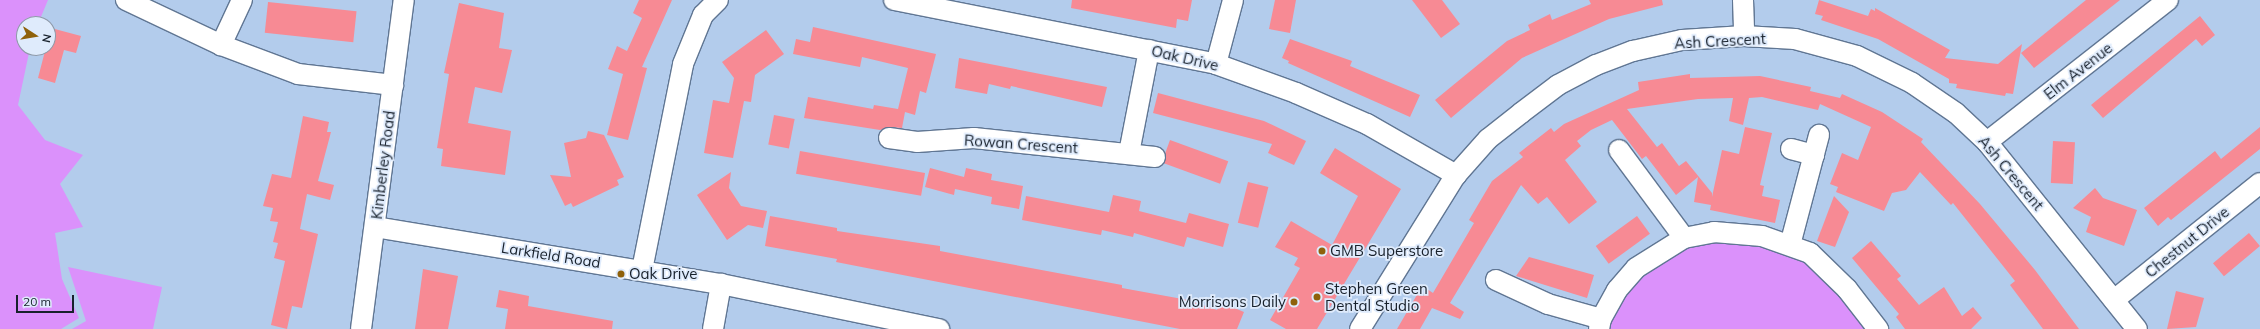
<!DOCTYPE html>
<style>
body{margin:0}
#map{position:relative;width:2260px;height:329px;overflow:hidden;background:#b3ccec;font-family:Mulish,sans-serif}
div>[style]{position:absolute}
.green>*{inset:0;background:#db91fb}
.building>*{inset:0;background:#f78a94;transform-origin:0 0}
.roads{filter:drop-shadow(1px 0 #607693) drop-shadow(-1px 0 #607693) drop-shadow(0 1px #607693) drop-shadow(0 -1px #607693)}
.minor>*{height:20px;margin:-10px;padding:0 10px;transform-origin:10px;border-radius:10px;background:#fff}
.dots>*{width:11px;height:11px;translate:-50% -50%;box-sizing:border-box;border:2px solid #dfebfc;border-radius:50%}
span{translate:-50% -50%;white-space:nowrap;text-align:center;line-height:1.15;-webkit-text-stroke:3.5px #dfebfc;paint-order:stroke}
.street-label{font-size:15px;color:#18212c}
.poi-label{font-size:15px;color:#18212c}
.left{translate:0 -50%;text-align:left}
.right{translate:-100% -50%;text-align:right}
.north{position:absolute;left:16px;top:16px;width:40px;height:40px;box-sizing:border-box;background:#dfebfc;border:1px solid #8f9aa9;border-radius:50%;rotate:102deg;font-size:11px;font-weight:700;line-height:16px;text-align:center;color:#18212c}
.north::after{content:'';display:block;margin:auto;width:14px;height:18px;background:#8f610b;clip-path:polygon(50% 0,100% 100%,50% 72%,0 100%)}
.scale{position:absolute;left:16px;top:295px;width:58px;height:18px;box-sizing:border-box;border:2px solid #18212c;border-top:0;padding-left:5px;font-size:12px;line-height:14px;white-space:nowrap;color:#18212c;-webkit-text-stroke:3px #dfebfc;paint-order:stroke}
</style>
<div id="map">
<div class="green">
<div style="clip-path:polygon(0 0,48px 0,38px 24px,24px 24px,24px 48px,30px 48px,18px 105px,45px 140px,83px 155px,60px 184px,83px 227px,55px 233px,62px 279px,79px 318px,61px 329px,0 329px)"></div>
<div style="clip-path:polygon(1746px 239px,1800px 258px,1820px 271px,1868px 329px,1608px 329px,1629px 287px,1685px 246px)"></div>
<div style="clip-path:polygon(68px 267px,162px 287px,153px 329px,72px 329px,86px 321px)"></div>
</div>
<div class="building">
<div style="clip-path:polygon(639px 0,672px 0,642px 67px,647px 68px,628px 140px,607px 135px,623px 74px,608px 69px,617px 46px,627px 51px,642px 18px,633px 13px)"></div>
<div style="clip-path:polygon(1072px 0,1192px 0,1188px 21px,1177px 19px,1176px 28px,1071px 8px)"></div>
<div style="clip-path:polygon(1275px 0,1296px 0,1290px 33px,1269px 29px)"></div>
<div style="clip-path:polygon(1412px 0,1442px 0,1460px 24px,1441px 38px)"></div>
<div style="clip-path:polygon(1589px 0,1662px 0,1663px 5px,1609px 19px,1522px 58px,1451px 118px,1435px 100px,1507px 41px,1530px 30px,1528px 25px,1550px 14px,1552px 20px,1591px 4px)"></div>
<div style="clip-path:polygon(1819px 0,1868px 16px,1871px 9px,1875px 11px,1875px 8px,1950px 50px,1945px 58px,1998px 64px,2022px 44px,2013px 94px,2006px 93px,2005px 96px,1956px 88px,1957px 84px,1949px 83px,1949px 79px,1878px 39px,1821px 20px,1823px 16px,1815px 14px)"></div>
<div style="clip-path:polygon(2086px 0,2120px 0,2034px 68px,2021px 53px)"></div>
<div style="left:268px;top:2px;width:89px;height:31px;rotate:6deg"></div>
<div style="clip-path:polygon(459px 3px,504px 13px,499px 48px,512px 50px,502px 93px,475px 87px,468px 123px,511px 131px,505px 175px,441px 166px,443px 149px,437px 148px,449px 74px,444px 73px)"></div>
<div style="clip-path:polygon(2200px 16px,2215px 35px,2202px 46px,2196px 39px,2103px 118px,2091px 105px)"></div>
<div style="clip-path:polygon(813px 27px,936px 54px,926px 93px,920px 91px,915px 115px,905px 112px,902px 128px,890px 127px,880px 130px,804px 118px,808px 97px,873px 109px,874px 105px,898px 109px,908px 68px,862px 57px,860px 67px,793px 54px,796px 39px,810px 42px)"></div>
<div style="clip-path:polygon(51px 28px,81px 36px,76px 53px,64px 50px,55px 83px,38px 78px)"></div>
<div style="clip-path:polygon(766px 30px,784px 54px,755px 75px,751px 102px,744px 101px,733px 158px,704px 153px,713px 100px,729px 103px,734px 78px,722px 62px)"></div>
<div style="clip-path:polygon(1290px 39px,1352px 61px,1350px 66px,1420px 95px,1410px 117px,1288px 63px,1289px 61px,1282px 58px)"></div>
<div style="clip-path:polygon(959px 58px,1107px 87px,1102px 107px,1011px 86px,1010px 89px,989px 84px,987px 94px,955px 88px)"></div>
<div style="clip-path:polygon(1690px 74px,1690px 78px,1760px 76px,1811px 87px,1810px 91px,1840px 98px,1842px 94px,1882px 112px,1923px 139px,1921px 142px,1980px 204px,2035px 270px,2079px 329px,2043px 329px,2010px 285px,2015px 281px,1953px 203px,1951px 205px,1920px 172px,1906px 190px,1892px 193px,1884px 211px,1836px 192px,1838px 187px,1830px 184px,1842px 153px,1858px 160px,1871px 127px,1820px 104px,1818px 110px,1762px 97px,1749px 98px,1743px 125px,1729px 121px,1733px 98px,1698px 99px,1627px 109px,1657px 147px,1662px 143px,1679px 166px,1686px 161px,1712px 193px,1712px 197px,1722px 150px,1739px 154px,1745px 127px,1772px 133px,1760px 185px,1764px 186px,1762px 196px,1780px 200px,1775px 223px,1710px 210px,1711px 205px,1694px 202px,1698px 177px,1676px 195px,1646px 156px,1642px 159px,1612px 120px,1591px 130px,1577px 141px,1581px 146px,1565px 160px,1597px 202px,1569px 224px,1547px 197px,1538px 204px,1521px 185px,1450px 303px,1464px 312px,1460px 319px,1432px 308px,1420px 329px,1397px 329px,1418px 293px,1423px 296px,1427px 289px,1433px 293px,1474px 223px,1469px 220px,1492px 181px,1523px 157px,1519px 153px,1551px 128px,1554px 132px,1564px 124px,1639px 90px,1638px 82px)"></div>
<div style="clip-path:polygon(1158px 93px,1264px 121px,1306px 141px,1294px 165px,1268px 153px,1272px 144px,1153px 113px)"></div>
<div style="left:774px;top:115px;width:21px;height:30px;rotate:11deg"></div>
<div style="clip-path:polygon(303px 116px,329px 122px,327px 132px,331px 132px,318px 181px,334px 185px,330px 200px,307px 194px,300px 229px,318px 234px,302px 308px,292px 306px,287px 329px,271px 325px,285px 261px,274px 258px,278px 243px,273px 242px,278px 222px,270px 221px,273px 208px,263px 206px,272px 174px,291px 178px)"></div>
<div style="clip-path:polygon(2260px 127px,2260px 149px,2171px 220px,2168px 217px,2158px 226px,2144px 208px,2215px 151px,2221px 159px)"></div>
<div style="clip-path:polygon(588px 131px,604px 135px,624px 177px,617px 180px,619px 185px,573px 207px,571px 203px,565px 206px,550px 175px,571px 177px,564px 143px,586px 138px)"></div>
<div style="left:1170px;top:140px;width:62px;height:24px;rotate:20deg"></div>
<div style="left:2053px;top:141px;width:22px;height:42px;rotate:3deg"></div>
<div style="clip-path:polygon(1335px 148px,1401px 189px,1317px 329px,1286px 329px,1270px 320px,1300px 268px,1294px 265px,1298px 258px,1275px 247px,1291px 221px,1332px 245px,1358px 196px,1320px 173px)"></div>
<div style="left:800px;top:151px;width:127px;height:23px;rotate:10deg"></div>
<div style="clip-path:polygon(930px 168px,964px 177px,966px 168px,992px 174px,991px 180px,1023px 186px,1019px 209px,991px 204px,992px 197px,955px 189px,954px 195px,925px 187px)"></div>
<div style="clip-path:polygon(731px 172px,729px 188px,741px 206px,767px 211px,763px 228px,748px 225px,727px 240px,697px 195px)"></div>
<div style="left:1248px;top:182px;width:21px;height:42px;rotate:14deg"></div>
<div style="clip-path:polygon(2095px 188px,2103px 198px,2137px 210px,2124px 246px,2086px 232px,2091px 217px,2073px 208px)"></div>
<div style="clip-path:polygon(1113px 195px,1141px 201px,1139px 211px,1186px 223px,1189px 213px,1229px 224px,1223px 247px,1187px 237px,1184px 247px,1134px 233px,1133px 237px,1102px 230px,1101px 235px,1022px 220px,1026px 196px,1109px 212px)"></div>
<div style="clip-path:polygon(1834px 196px,1849px 212px,1835px 247px,1817px 241px)"></div>
<div style="clip-path:polygon(770px 216px,837px 228px,837px 231px,940px 246px,940px 251px,1122px 285px,1122px 288px,1188px 300px,1217px 310px,1220px 302px,1244px 312px,1237px 329px,1180px 329px,836px 262px,837px 259px,765px 246px)"></div>
<div style="left:1637px;top:216px;width:22px;height:51px;rotate:54deg"></div>
<div style="left:2249px;top:233px;width:17px;height:47px;rotate:50deg"></div>
<div style="clip-path:polygon(1871px 241px,1901px 276px,1897px 279px,1919px 305px,1944px 287px,1962px 316px,1973px 307px,1982px 318px,1971px 329px,1905px 329px,1896px 317px,1899px 314px,1852px 258px)"></div>
<div style="clip-path:polygon(1529px 257px,1594px 275px,1587px 298px,1516px 276px)"></div>
<div style="clip-path:polygon(423px 269px,458px 276px,448px 329px,415px 329px)"></div>
<div style="clip-path:polygon(499px 290px,529px 296px,528px 306px,613px 321px,612px 329px,505px 329px,508px 309px,496px 307px)"></div>
<div style="clip-path:polygon(2176px 291px,2204px 298px,2196px 327px,2167px 329px)"></div>
</div>
<div class="roads">
<div class="minor">
<div style="left:126px;top:0;width:105px;rotate:25.3deg"></div>
<div style="left:242px;top:0;width:50px;rotate:115deg"></div>
<div style="left:221px;top:45px;width:82px;rotate:20.6deg"></div>
<div style="left:298px;top:74px;width:96px;rotate:6.6deg"></div>
<div style="left:894px;top:0;width:328px;rotate:11.2deg"></div>
<div style="left:1216px;top:64px;width:85px;rotate:19.9deg"></div>
<div style="left:1296px;top:93px;width:77px;rotate:23.6deg"></div>
<div style="left:1367px;top:124px;width:103px;rotate:29.8deg"></div>
<div style="left:1743px;top:0;width:36px;rotate:88deg"></div>
<div style="left:1216px;top:64px;width:66px;rotate:-75.1deg"></div>
<div style="left:889px;top:138px;width:28px;rotate:8deg"></div>
<div style="left:917px;top:142px;width:57px;rotate:-4deg"></div>
<div style="left:974px;top:138px;width:182px;rotate:6deg"></div>
<div style="left:1987px;top:142px;width:230px;rotate:-38.1deg"></div>
<div style="left:1791px;top:149px;width:24px;rotate:15deg"></div>
<div style="left:1619px;top:150px;width:109px;rotate:53.5deg"></div>
<div style="left:1129px;top:153px;width:105px;rotate:-79deg"></div>
<div style="left:375px;top:227px;width:351px;rotate:9.4deg"></div>
<div style="left:721px;top:284px;width:223px;rotate:11.7deg"></div>
<div style="left:1790px;top:245px;width:114px;rotate:-75.2deg"></div>
<div style="left:642px;top:270px;width:210px;rotate:-78.7deg"></div>
<div style="left:683px;top:64px;width:53px;rotate:-67.8deg"></div>
<div style="left:703px;top:15px;width:21px;rotate:-45deg"></div>
<div style="left:1496px;top:280px;width:57px;rotate:24.8deg"></div>
<div style="left:1548px;top:304px;width:55px;rotate:15.8deg"></div>
<div style="left:2114px;top:300px;width:187px;rotate:-38.7deg"></div>
<div style="left:361px;top:329px;width:332px;rotate:-82.6deg"></div>
<div style="left:713px;top:329px;width:46px;rotate:-79.9deg"></div>
<div style="left:1360px;top:329px;width:181px;rotate:-58.1deg"></div>
<div style="left:1456px;top:175px;width:48px;rotate:-48.4deg"></div>
<div style="left:1488px;top:139px;width:42px;rotate:-38.2deg"></div>
<div style="left:1521px;top:113px;width:46px;rotate:-37.1deg"></div>
<div style="left:1558px;top:85px;width:43px;rotate:-27.8deg"></div>
<div style="left:1596px;top:65px;width:40px;rotate:-21deg"></div>
<div style="left:1633px;top:51px;width:50px;rotate:-12.7deg"></div>
<div style="left:1682px;top:40px;width:62px;rotate:-3.7deg"></div>
<div style="left:1744px;top:36px;width:51px;rotate:3.4deg"></div>
<div style="left:1795px;top:39px;width:64px;rotate:15.3deg"></div>
<div style="left:1857px;top:56px;width:61px;rotate:26.1deg"></div>
<div style="left:1912px;top:83px;width:53px;rotate:34.3deg"></div>
<div style="left:1956px;top:113px;width:42px;rotate:43.1deg"></div>
<div style="left:1987px;top:142px;width:240px;rotate:51.3deg"></div>
<div style="left:1599px;top:329px;width:10px;rotate:-79deg"></div>
<div style="left:1601px;top:319px;width:33px;rotate:-61deg"></div>
<div style="left:1617px;top:290px;width:29px;rotate:-49deg"></div>
<div style="left:1636px;top:268px;width:57px;rotate:-32deg"></div>
<div style="left:1684px;top:238px;width:31px;rotate:-11deg"></div>
<div style="left:1714px;top:232px;width:48px;rotate:4.8deg"></div>
<div style="left:1762px;top:236px;width:51px;rotate:19.5deg"></div>
<div style="left:1810px;top:253px;width:52px;rotate:44.2deg"></div>
<div style="left:1847px;top:289px;width:51px;rotate:52.2deg"></div>
</div>
</div>
<div class="dots">
<div style="left:1322px;top:251px;background:#8f610b"></div>
<div style="left:621px;top:274px;background:#8f610b"></div>
<div style="left:1317px;top:297px;background:#8f610b"></div>
<div style="left:1294px;top:302px;background:#8f610b"></div>
</div>
<div class="street-label">
<span style="left:1720px;top:41px;rotate:-3deg">Ash Crescent</span>
<span style="left:1185px;top:58px;rotate:13deg">Oak Drive</span>
<span style="left:2078px;top:71px;rotate:-38deg">Elm Avenue</span>
<span style="left:1021px;top:144px;rotate:4deg">Rowan Crescent</span>
<span style="left:383px;top:165px;rotate:-83deg">Kimberley Road</span>
<span style="left:2011px;top:173px;rotate:50deg">Ash Crescent</span>
<span style="left:2187px;top:242px;rotate:-39deg">Chestnut Drive</span>
<span style="left:551px;top:255px;rotate:9deg">Larkfield Road</span>
</div>
<div class="poi-label">
<span class="left" style="left:1330px;top:251px">GMB Superstore</span>
<span class="left" style="left:629px;top:274px">Oak Drive</span>
<span class="left" style="left:1325px;top:297px">Stephen Green<br>Dental Studio</span>
<span class="right" style="left:1286px;top:302px">Morrisons Daily</span>
</div>
<div class="north">N</div>
<div class="scale">20 m</div>
</div>
